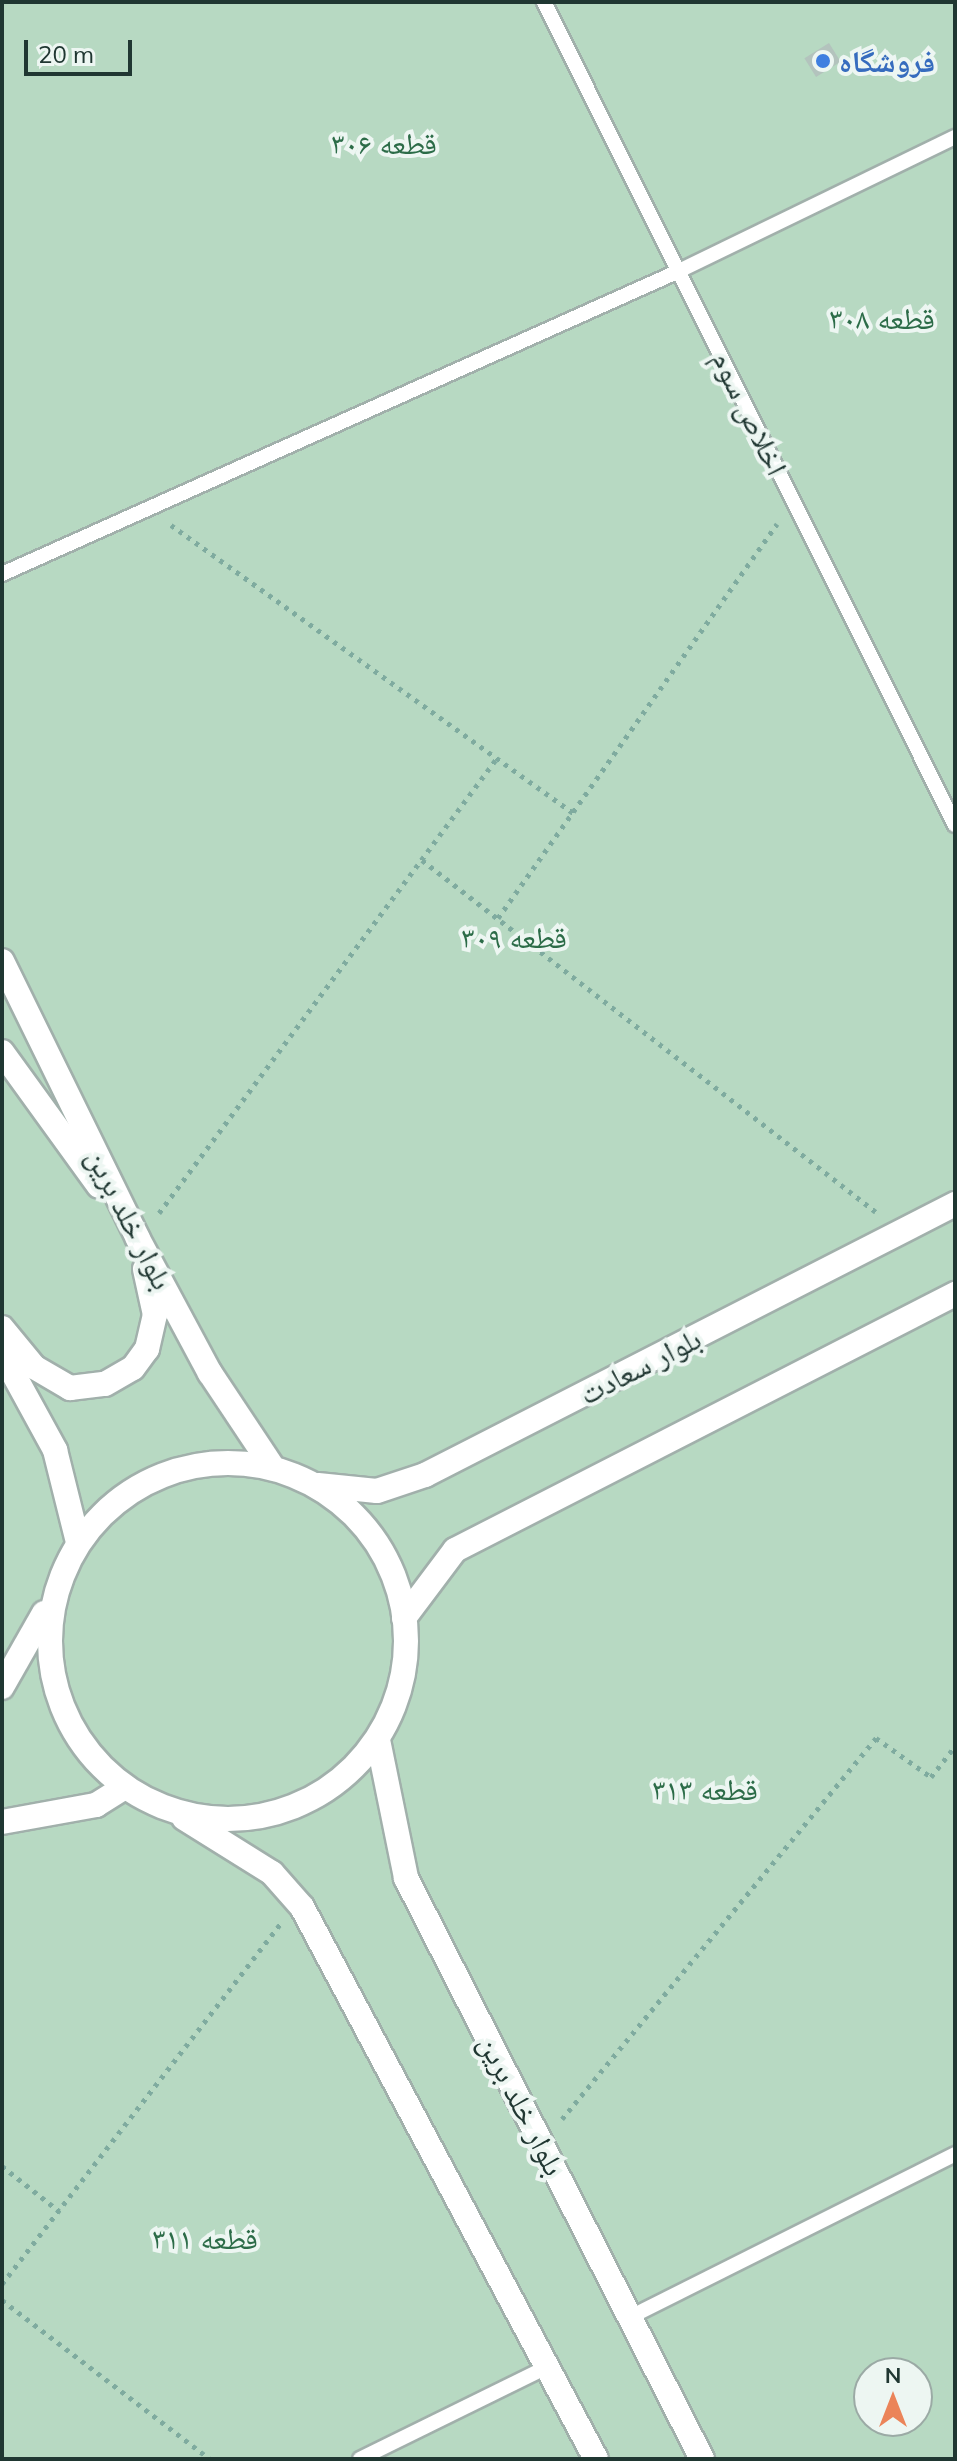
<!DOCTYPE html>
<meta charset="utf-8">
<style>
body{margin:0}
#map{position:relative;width:957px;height:2461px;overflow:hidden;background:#dde9e4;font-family:Mulish,"Noto Naskh Arabic",sans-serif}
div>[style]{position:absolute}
.green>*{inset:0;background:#b7d9c2}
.building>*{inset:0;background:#b3c3bd;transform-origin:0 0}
.path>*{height:5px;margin-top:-2.5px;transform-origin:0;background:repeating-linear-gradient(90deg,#7fab9f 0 4px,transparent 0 10px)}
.roads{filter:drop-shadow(2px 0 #a1b0ab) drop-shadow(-2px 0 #a1b0ab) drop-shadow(0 2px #a1b0ab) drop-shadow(0 -2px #a1b0ab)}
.service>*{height:14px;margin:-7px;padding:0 7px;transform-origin:7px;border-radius:7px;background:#fff}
.tertiary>*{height:24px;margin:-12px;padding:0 12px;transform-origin:12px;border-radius:12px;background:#fff}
.tertiary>.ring{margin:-12px;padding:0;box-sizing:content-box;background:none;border:24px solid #fff;border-radius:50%}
.dots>*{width:22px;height:22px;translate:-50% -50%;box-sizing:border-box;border:4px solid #edf6f2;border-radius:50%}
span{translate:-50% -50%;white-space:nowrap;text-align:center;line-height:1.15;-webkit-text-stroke:8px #edf6f2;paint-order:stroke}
.shop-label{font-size:30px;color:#366cbe;font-weight:700}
.left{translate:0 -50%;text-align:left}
.park-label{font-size:30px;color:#2c6c48}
.street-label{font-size:30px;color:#203732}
.frame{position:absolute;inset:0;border:4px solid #203732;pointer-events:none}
.north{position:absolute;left:853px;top:2357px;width:80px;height:80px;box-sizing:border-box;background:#edf6f2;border:2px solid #9baaa5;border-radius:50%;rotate:0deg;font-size:22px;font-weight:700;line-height:32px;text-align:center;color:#203732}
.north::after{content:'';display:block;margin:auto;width:28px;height:36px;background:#eb8459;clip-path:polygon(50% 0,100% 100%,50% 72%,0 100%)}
.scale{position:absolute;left:24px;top:40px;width:108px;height:36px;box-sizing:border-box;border:4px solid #203732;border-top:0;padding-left:10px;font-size:24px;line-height:28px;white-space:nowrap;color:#203732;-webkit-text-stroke:6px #edf6f2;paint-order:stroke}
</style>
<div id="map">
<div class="green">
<div style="clip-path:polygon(evenodd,2px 2px,955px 2px,955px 2459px,2px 2459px,2px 2px,869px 2373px,917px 2373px,917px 2421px,869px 2421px,869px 2373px)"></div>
</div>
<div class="building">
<div style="left:829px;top:43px;width:22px;height:29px;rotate:58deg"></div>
</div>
<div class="path">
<div style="left:171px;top:525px;width:495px;rotate:35.6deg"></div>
<div style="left:422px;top:860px;width:574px;rotate:37.79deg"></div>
<div style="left:498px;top:918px;width:483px;rotate:-54.7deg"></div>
<div style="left:159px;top:1213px;width:567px;rotate:-53.39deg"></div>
<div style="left:562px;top:2119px;width:494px;rotate:-50.5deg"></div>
<div style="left:876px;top:1738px;width:67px;rotate:35.3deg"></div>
<div style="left:931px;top:1777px;width:39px;rotate:-52deg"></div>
<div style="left:2px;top:2166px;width:73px;rotate:38.3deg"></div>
<div style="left:2px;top:2284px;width:455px;rotate:-52.3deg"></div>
<div style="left:2px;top:2300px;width:262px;rotate:37.4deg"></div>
</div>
<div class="roads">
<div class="service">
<div style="left:544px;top:2px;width:920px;rotate:63.46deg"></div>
<div style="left:2px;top:574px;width:742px;rotate:-24.11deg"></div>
<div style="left:679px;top:271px;width:307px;rotate:-25.9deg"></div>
<div style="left:630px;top:2317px;width:364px;rotate:-26.6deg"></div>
<div style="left:360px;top:2459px;width:211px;rotate:-26.2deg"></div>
</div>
<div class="tertiary">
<div style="left:2px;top:961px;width:309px;rotate:63.9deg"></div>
<div style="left:138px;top:1239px;width:152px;rotate:61.8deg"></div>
<div style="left:210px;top:1373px;width:114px;rotate:56.4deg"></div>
<div style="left:2px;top:1052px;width:165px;rotate:54.1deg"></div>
<div style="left:2px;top:1328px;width:50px;rotate:50.6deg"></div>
<div style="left:34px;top:1367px;width:42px;rotate:30.3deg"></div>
<div style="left:70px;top:1388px;width:35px;rotate:-7deg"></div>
<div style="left:105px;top:1384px;width:32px;rotate:-30deg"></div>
<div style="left:133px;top:1368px;width:24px;rotate:-54deg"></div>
<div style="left:147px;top:1349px;width:35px;rotate:-77deg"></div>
<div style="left:155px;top:1315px;width:47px;rotate:-102.3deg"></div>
<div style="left:2px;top:1353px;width:111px;rotate:61.3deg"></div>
<div style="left:55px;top:1450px;width:95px;rotate:76deg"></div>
<div class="ring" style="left:50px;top:1463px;width:332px;height:332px"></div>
<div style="left:318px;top:1485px;width:59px;rotate:5.8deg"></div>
<div style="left:377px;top:1491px;width:51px;rotate:-18.4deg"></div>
<div style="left:425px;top:1475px;width:595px;rotate:-27.08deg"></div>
<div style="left:404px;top:1618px;width:85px;rotate:-53.1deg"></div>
<div style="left:455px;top:1550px;width:562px;rotate:-27.11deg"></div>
<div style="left:2px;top:1687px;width:85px;rotate:-60.4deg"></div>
<div style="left:378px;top:1740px;width:141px;rotate:78.5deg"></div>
<div style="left:406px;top:1878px;width:652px;rotate:63deg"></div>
<div style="left:184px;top:1818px;width:104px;rotate:32deg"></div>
<div style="left:272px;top:1873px;width:45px;rotate:48.6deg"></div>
<div style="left:302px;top:1907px;width:625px;rotate:61.96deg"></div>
<div style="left:2px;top:1822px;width:96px;rotate:-10.3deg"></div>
<div style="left:96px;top:1805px;width:32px;rotate:-32deg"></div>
</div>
</div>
<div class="dots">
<div style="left:823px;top:61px;background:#3f7fe0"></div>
</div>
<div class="shop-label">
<span class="left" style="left:839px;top:61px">فروشگاه</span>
</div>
<div class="park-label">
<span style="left:384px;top:143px">قطعه ۳۰۶</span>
<span style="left:882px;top:318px">قطعه ۳۰۸</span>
<span style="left:514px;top:937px">قطعه ۳۰۹</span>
<span style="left:705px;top:1789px">قطعه ۳۱۳</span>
<span style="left:205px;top:2238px">قطعه ۳۱۱</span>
</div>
<div class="street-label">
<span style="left:750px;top:413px;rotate:64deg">اخلاص سوم</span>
<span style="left:130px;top:1219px;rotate:63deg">بلوار خلد برین</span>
<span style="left:640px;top:1366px;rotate:-27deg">بلوار سعادت</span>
<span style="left:522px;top:2105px;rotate:63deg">بلوار خلد برین</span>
</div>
<div class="frame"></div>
<div class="north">N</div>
<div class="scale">20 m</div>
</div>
